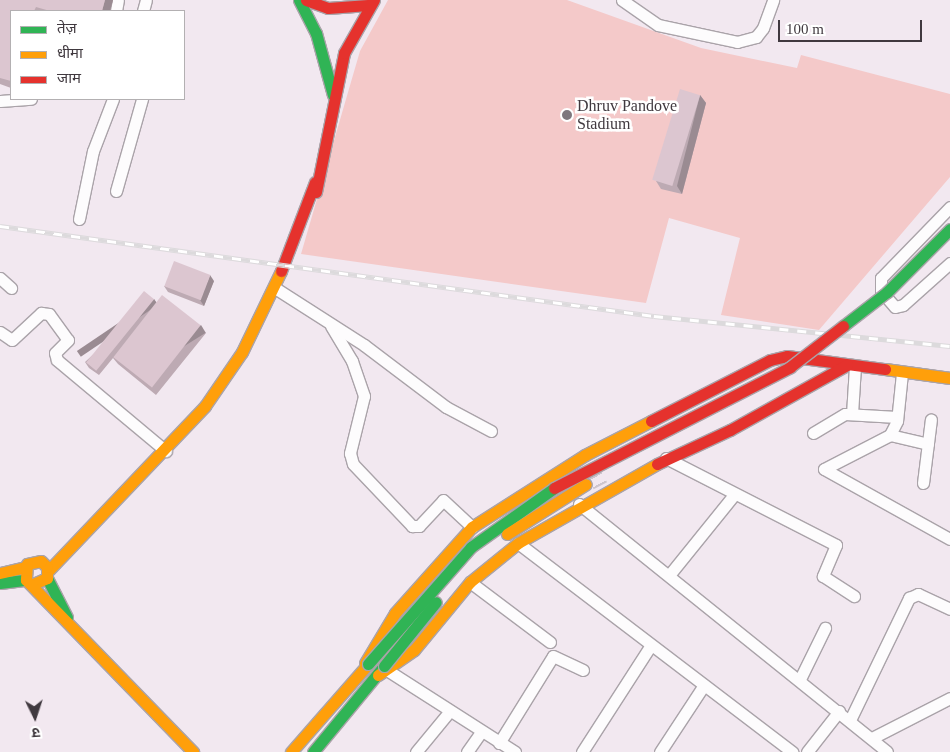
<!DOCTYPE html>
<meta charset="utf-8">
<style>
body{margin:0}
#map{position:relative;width:950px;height:752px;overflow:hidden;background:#f2e8f0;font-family:"Times New Roman","Noto Sans Devanagari",serif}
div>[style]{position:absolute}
.green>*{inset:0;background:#f4c9c9}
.secondary-tunnel>*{height:15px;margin-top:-7.5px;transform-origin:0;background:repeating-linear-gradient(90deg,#cec5cd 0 15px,transparent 0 23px)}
.roads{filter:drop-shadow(1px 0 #aaa3a9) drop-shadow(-1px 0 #aaa3a9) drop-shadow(0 1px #aaa3a9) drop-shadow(0 -1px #aaa3a9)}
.street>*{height:11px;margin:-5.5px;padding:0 5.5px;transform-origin:5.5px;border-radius:5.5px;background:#fdfcfd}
.fast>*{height:11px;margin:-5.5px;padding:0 5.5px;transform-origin:5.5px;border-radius:5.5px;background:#30b455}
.slow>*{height:11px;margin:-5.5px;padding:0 5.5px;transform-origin:5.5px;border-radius:5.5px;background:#ff9f0a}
.jam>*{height:11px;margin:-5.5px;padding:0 5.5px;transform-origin:5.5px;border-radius:5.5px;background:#e5322d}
.rail>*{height:5px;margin-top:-2.5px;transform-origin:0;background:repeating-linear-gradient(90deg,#fff 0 9px,#dcdadc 0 18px);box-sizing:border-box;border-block:1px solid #dcdadc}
.bridges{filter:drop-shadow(1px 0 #aaa3a9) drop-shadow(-1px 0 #aaa3a9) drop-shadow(0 1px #aaa3a9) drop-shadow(0 -1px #aaa3a9)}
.fast-bridge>*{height:11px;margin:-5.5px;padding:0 5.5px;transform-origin:5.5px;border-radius:5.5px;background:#30b455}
.slow-bridge>*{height:11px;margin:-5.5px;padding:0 5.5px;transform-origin:5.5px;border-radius:5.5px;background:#ff9f0a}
.jam-bridge>*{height:11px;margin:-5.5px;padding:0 5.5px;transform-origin:5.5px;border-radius:5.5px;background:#e5322d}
.wall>*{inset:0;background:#bdaab3}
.shaded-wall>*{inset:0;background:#9a8b92;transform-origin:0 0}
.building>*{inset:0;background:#dcc6d0;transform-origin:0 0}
.dots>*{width:14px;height:14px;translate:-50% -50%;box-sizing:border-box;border:2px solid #fff;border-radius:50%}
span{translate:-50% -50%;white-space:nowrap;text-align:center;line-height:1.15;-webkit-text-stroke:5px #fff;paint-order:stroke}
.poi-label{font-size:16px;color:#40393f}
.left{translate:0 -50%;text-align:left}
.legend{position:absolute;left:10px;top:10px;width:175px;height:90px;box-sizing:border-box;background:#fff;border:1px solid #b3b0b2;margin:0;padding:6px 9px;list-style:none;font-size:15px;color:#40393f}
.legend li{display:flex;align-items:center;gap:10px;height:25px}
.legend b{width:25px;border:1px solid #b3b0b2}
.north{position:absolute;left:10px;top:692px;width:50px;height:50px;-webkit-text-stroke:4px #fff;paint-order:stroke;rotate:176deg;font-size:14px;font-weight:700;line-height:20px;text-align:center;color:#40393f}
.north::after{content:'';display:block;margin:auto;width:18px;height:22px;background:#40393f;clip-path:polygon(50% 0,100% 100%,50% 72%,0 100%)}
.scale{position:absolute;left:778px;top:20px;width:144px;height:22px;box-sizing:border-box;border:2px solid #40393f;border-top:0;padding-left:6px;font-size:15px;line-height:18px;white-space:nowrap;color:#40393f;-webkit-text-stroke:4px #fff;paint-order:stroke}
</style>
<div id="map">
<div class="green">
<div style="clip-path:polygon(388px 0,567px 0,701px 48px,797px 68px,801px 55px,950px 94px,950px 177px,819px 330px,721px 315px,740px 238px,669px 218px,646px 303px,301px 254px,360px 51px)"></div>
</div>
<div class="secondary-tunnel">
<div style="left:589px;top:463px;width:25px;rotate:63deg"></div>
</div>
<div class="roads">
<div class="street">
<div style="left:622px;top:0;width:44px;rotate:34.8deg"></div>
<div style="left:658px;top:25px;width:81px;rotate:12.1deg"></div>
<div style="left:737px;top:42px;width:20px;rotate:-15deg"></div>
<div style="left:756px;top:37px;width:11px;rotate:-52deg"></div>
<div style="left:763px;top:28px;width:30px;rotate:-70deg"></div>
<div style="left:116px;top:11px;width:11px;rotate:-80deg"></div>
<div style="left:143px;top:11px;width:11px;rotate:-75deg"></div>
<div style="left:0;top:101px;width:31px;rotate:-4deg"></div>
<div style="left:116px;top:191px;width:96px;rotate:-74.2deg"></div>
<div style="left:950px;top:207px;width:99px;rotate:134.2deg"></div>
<div style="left:881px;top:278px;width:13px;rotate:90deg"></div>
<div style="left:881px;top:291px;width:21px;rotate:49deg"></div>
<div style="left:895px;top:307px;width:8px;rotate:-14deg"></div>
<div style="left:903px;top:305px;width:63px;rotate:-41.8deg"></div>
<div style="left:79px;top:219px;width:69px;rotate:-78.4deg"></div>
<div style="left:93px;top:151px;width:56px;rotate:-69deg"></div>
<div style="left:0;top:278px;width:15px;rotate:42deg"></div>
<div style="left:275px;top:288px;width:106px;rotate:32.6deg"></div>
<div style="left:364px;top:345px;width:103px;rotate:37.1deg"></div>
<div style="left:446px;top:407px;width:51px;rotate:28.1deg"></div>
<div style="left:331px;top:326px;width:41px;rotate:59deg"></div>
<div style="left:352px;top:361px;width:37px;rotate:71deg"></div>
<div style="left:364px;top:396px;width:59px;rotate:103.8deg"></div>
<div style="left:350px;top:453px;width:11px;rotate:75deg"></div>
<div style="left:353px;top:464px;width:86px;rotate:46.4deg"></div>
<div style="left:412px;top:526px;width:7px"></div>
<div style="left:419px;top:526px;width:35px;rotate:-47deg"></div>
<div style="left:443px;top:500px;width:40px;rotate:43deg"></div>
<div style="left:0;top:332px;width:14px;rotate:34deg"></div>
<div style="left:12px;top:340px;width:40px;rotate:-43deg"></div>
<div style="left:41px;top:313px;width:8px;rotate:7deg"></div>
<div style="left:49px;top:314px;width:32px;rotate:54deg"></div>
<div style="left:68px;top:340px;width:18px;rotate:135deg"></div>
<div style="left:55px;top:353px;width:7px;rotate:74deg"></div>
<div style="left:57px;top:360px;width:142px;rotate:39.9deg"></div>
<div style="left:902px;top:373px;width:48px;rotate:95.9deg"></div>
<div style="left:897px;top:421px;width:16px;rotate:117deg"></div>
<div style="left:890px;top:435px;width:74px;rotate:152.7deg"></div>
<div style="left:824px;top:469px;width:144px;rotate:29.1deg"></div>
<div style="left:852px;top:414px;width:48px;rotate:-86.4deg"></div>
<div style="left:813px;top:433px;width:37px;rotate:-31deg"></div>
<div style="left:845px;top:414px;width:52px;rotate:3.3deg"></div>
<div style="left:890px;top:435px;width:39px;rotate:13deg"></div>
<div style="left:666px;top:458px;width:191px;rotate:27.1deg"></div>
<div style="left:836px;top:545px;width:34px;rotate:113deg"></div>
<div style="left:823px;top:576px;width:37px;rotate:33deg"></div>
<div style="left:923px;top:483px;width:64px;rotate:-82.9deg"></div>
<div style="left:579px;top:504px;width:395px;rotate:38.8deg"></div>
<div style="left:518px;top:543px;width:345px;rotate:37.3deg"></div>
<div style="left:670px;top:574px;width:100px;rotate:-51.1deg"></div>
<div style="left:470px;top:582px;width:100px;rotate:36.9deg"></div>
<div style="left:387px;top:670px;width:152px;rotate:32.6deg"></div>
<div style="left:800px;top:679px;width:57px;rotate:-63.9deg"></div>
<div style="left:850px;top:720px;width:136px;rotate:-64.2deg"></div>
<div style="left:909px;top:598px;width:10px;rotate:-24deg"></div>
<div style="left:918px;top:594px;width:35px;rotate:25deg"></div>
<div style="left:872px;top:738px;width:88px;rotate:-27.1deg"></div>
<div style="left:499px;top:743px;width:102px;rotate:-58.2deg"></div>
<div style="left:553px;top:656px;width:33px;rotate:25deg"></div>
<div style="left:416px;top:752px;width:52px;rotate:-50.5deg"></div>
<div style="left:467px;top:752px;width:24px;rotate:-55deg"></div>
<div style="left:582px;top:752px;width:127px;rotate:-57.2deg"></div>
<div style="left:660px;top:752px;width:80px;rotate:-56.7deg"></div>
<div style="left:807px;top:752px;width:52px;rotate:-52deg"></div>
</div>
<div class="fast">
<div style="left:299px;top:0;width:37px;rotate:63deg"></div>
<div style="left:316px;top:33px;width:64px;rotate:74.7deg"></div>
<div style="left:47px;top:578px;width:44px;rotate:62.9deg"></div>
<div style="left:0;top:583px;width:26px;rotate:-7deg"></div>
<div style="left:313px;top:752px;width:112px;rotate:-50.5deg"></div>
</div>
<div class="slow">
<div style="left:885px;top:369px;width:66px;rotate:7.9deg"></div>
<div style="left:48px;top:571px;width:228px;rotate:-46.4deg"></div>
<div style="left:205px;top:406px;width:65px;rotate:-55.6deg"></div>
<div style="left:242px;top:352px;width:90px;rotate:-64.3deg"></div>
<div style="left:0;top:573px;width:26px;rotate:-13deg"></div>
<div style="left:33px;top:584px;width:15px;rotate:-23deg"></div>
<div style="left:47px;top:578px;width:11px;rotate:-90deg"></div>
<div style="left:47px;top:567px;width:8px;rotate:-135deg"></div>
<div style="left:41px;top:561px;width:14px;rotate:168deg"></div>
<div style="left:27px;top:564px;width:16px;rotate:94deg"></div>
<div style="left:26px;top:580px;width:240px;rotate:45.8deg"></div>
<div style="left:365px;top:663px;width:58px;rotate:-59deg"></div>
<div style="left:395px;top:613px;width:115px;rotate:-48.2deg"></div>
<div style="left:472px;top:527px;width:134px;rotate:-32.5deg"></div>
<div style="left:585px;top:455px;width:74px;rotate:-27.3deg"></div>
<div style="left:378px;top:675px;width:44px;rotate:-34.8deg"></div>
<div style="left:414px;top:650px;width:88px;rotate:-50.5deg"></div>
<div style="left:470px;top:582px;width:62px;rotate:-39.1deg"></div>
<div style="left:518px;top:543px;width:160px;rotate:-29.6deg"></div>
<div style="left:291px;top:752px;width:117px;rotate:-48.8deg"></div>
</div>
<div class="jam">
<div style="left:306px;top:0;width:23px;rotate:20deg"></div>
<div style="left:328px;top:8px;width:40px;rotate:-4.3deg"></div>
<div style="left:316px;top:192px;width:142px;rotate:-78.6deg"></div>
<div style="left:344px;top:53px;width:61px;rotate:-60.5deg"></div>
<div style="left:281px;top:271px;width:95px;rotate:-69.1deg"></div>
<div style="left:651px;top:421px;width:134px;rotate:-27.1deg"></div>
<div style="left:770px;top:360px;width:17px;rotate:-13deg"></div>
<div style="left:787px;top:356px;width:99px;rotate:7.6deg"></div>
<div style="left:657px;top:464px;width:81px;rotate:-25deg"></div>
<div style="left:730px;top:430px;width:134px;rotate:-29.1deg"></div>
</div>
</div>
<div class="rail">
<div style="left:0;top:226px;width:660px;rotate:7.84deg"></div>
<div style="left:654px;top:316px;width:298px;rotate:5.8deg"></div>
</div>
<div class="bridges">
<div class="fast-bridge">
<div style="left:843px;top:326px;width:56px;rotate:-37.7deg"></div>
<div style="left:887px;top:292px;width:89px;rotate:-45deg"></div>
<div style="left:368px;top:664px;width:156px;rotate:-48.6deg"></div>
<div style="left:471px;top:547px;width:102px;rotate:-35.4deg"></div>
<div style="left:384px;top:666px;width:82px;rotate:-50.9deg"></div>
</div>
<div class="slow-bridge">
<div style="left:507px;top:534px;width:93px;rotate:-32.3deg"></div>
</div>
<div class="jam-bridge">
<div style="left:554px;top:488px;width:265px;rotate:-27.1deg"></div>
<div style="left:790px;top:367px;width:67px;rotate:-37.7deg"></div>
</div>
</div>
<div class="wall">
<div style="clip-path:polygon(0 0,113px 0,110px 11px,11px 11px,11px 88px,0 84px)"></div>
<div style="clip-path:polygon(700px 95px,706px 103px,682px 194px,661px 189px,656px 181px)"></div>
<div style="clip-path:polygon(214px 281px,204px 306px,168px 292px,164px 286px)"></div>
<div style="clip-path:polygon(154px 299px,156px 302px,206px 333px,156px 395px,118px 364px,113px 358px,99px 375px,89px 368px,85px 362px)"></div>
</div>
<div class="shaded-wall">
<div style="clip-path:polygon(105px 0,113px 0,110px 11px,102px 11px)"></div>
<div style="clip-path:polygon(700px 95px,706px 103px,682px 194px,677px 186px)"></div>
<div style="clip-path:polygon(210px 275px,214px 281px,204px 306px,200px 300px)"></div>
<div style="left:154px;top:299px;width:7px;height:93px;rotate:56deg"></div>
<div style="left:201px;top:325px;width:9px;height:80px;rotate:58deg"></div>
</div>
<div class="building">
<div style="clip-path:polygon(0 0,105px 0,102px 11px,50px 11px,36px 7px,34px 11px,11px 11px,11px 81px,0 78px)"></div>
<div style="left:680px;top:89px;width:21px;height:95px;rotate:17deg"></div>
<div style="left:174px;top:261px;width:39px;height:27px;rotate:21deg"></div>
<div style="left:144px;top:291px;width:13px;height:92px;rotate:39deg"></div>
<div style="left:162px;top:295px;width:49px;height:79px;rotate:38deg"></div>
</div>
<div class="dots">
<div style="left:567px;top:115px;background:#7e767d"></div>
</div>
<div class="poi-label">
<span class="left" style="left:577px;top:115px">Dhruv Pandove<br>Stadium</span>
</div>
<ul class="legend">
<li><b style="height:6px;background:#30b455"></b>तेज़</li>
<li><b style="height:6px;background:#ff9f0a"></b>धीमा</li>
<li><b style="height:6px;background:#e5322d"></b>जाम</li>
</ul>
<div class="north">उ</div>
<div class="scale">100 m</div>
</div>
